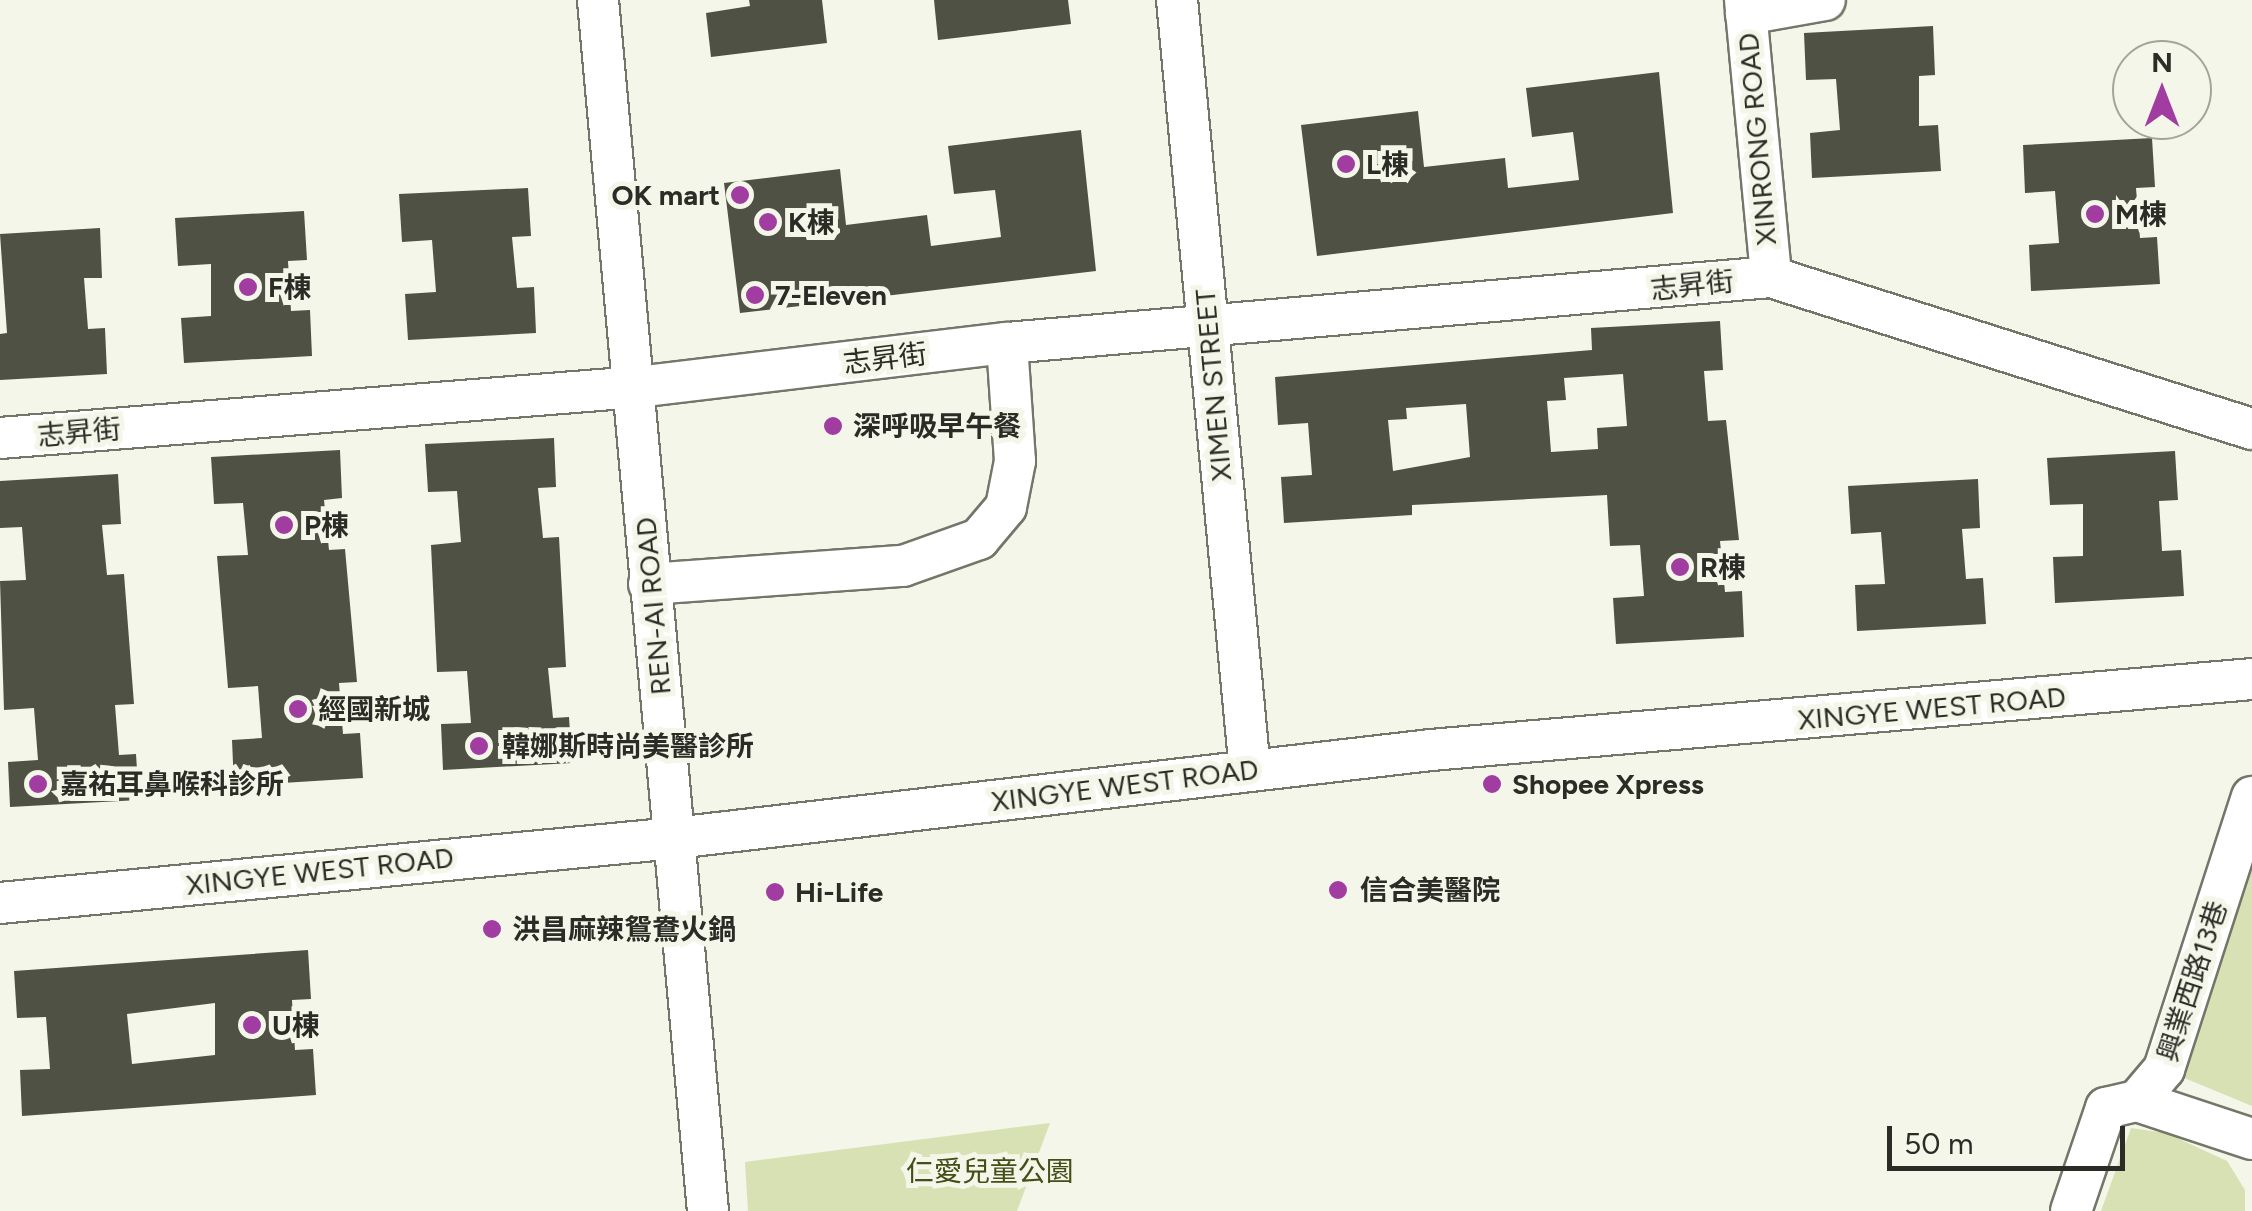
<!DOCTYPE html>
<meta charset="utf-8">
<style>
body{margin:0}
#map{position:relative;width:2252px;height:1211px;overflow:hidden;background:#f3f6e8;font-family:Figtree,"Noto Sans TC",sans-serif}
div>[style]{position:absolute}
.green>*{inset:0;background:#d7e1b4}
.building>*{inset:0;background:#4f5145}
.roads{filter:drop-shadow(2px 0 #737669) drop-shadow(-2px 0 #737669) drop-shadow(0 2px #737669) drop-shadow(0 -2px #737669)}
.minor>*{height:40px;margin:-20px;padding:0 20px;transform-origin:20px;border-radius:20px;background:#fff}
.dots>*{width:28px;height:28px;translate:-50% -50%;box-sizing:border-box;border:5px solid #f3f6e8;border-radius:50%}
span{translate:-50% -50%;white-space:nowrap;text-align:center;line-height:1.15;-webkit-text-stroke:10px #f3f6e8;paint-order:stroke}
.street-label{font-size:28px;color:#2b2c26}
.poi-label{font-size:28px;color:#2b2c26;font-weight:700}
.left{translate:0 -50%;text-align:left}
.right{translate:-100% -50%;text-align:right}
.park-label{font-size:28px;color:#454e17}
.north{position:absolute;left:2112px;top:40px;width:100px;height:100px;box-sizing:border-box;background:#f3f6e8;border:2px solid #a3a59a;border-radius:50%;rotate:0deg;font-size:28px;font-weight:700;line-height:40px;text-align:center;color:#2b2c26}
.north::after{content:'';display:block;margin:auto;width:35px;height:45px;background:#a13ca1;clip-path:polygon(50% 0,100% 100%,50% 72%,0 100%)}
.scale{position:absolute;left:1887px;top:1126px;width:238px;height:45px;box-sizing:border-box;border:5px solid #2b2c26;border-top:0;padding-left:12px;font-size:30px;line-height:35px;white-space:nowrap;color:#2b2c26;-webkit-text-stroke:8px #f3f6e8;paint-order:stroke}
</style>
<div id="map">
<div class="green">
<div style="clip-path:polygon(2252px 851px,2252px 1106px,2182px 1077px)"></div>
<div style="clip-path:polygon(1050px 1123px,1017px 1211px,748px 1211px,745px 1162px)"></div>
<div style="clip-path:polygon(2131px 1128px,2166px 1133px,2227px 1161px,2245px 1190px,2245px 1211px,2101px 1211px)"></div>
</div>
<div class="building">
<div style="clip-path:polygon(749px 0,822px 0,827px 43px,711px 57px,706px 13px,750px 6px)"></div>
<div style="clip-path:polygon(934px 0,1068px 0,1071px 24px,938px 40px)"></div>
<div style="clip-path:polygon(1933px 26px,1935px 75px,1919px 76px,1919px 126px,1938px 125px,1941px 171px,1812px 178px,1810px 133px,1840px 130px,1836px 79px,1806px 80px,1804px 33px)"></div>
<div style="clip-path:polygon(1659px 72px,1673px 213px,1317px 256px,1301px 125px,1418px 111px,1424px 167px,1505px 158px,1508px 188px,1579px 180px,1573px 132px,1532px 137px,1526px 88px)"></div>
<div style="clip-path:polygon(1081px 130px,1096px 271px,740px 313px,724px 183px,840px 169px,846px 225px,927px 215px,931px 246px,1001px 237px,995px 190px,954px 194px,948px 146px)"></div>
<div style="clip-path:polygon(2152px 138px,2155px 187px,2136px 188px,2140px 238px,2157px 237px,2160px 284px,2031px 291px,2029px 245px,2059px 243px,2055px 191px,2025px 193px,2023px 145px)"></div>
<div style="clip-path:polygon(528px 188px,531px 236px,512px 237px,517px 288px,534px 287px,536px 333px,408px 340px,405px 294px,436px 292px,432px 240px,402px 242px,399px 194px)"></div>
<div style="clip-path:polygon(304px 211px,307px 260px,288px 261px,291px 311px,310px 310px,312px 356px,184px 363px,181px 318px,211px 316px,211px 264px,178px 266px,175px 218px)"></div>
<div style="clip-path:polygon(100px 228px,102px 278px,84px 278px,88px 329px,105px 328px,107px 374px,0 380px,0 334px,7px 333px,0 234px)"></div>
<div style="clip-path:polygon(evenodd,1720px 321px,1723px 370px,1704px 371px,1708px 421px,1726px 420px,1739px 540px,1720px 541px,1725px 592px,1742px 591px,1744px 637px,1616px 644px,1613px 598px,1644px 596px,1640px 545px,1610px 546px,1607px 495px,1412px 505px,1412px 515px,1284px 523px,1281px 477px,1312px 475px,1308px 423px,1278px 425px,1275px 377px,1592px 350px,1591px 328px,1720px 321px,1623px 374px,1627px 426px,1597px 428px,1598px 449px,1551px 452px,1547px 401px,1566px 400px,1564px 378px,1623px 374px,1720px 321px,1466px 404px,1470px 457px,1393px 471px,1388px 420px,1407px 419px,1406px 408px,1466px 404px)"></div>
<div style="clip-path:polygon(554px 438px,556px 487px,538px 488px,543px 538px,559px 537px,566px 667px,548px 668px,553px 718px,569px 717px,572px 763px,443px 770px,441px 724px,471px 723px,467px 671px,437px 672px,431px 545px,461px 542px,457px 491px,428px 492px,425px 444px)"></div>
<div style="clip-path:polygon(340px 450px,342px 498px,324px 500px,329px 550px,345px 549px,357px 682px,339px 683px,343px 734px,360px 733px,363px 778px,234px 786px,232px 740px,262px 738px,258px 686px,228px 688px,217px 556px,248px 555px,243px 503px,214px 504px,211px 457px)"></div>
<div style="clip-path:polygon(2175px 451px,2178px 500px,2159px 501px,2162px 551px,2181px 550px,2184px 596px,2055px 603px,2053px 557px,2083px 556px,2083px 504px,2050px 505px,2047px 458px)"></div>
<div style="clip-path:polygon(118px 474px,121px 524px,102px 525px,107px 575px,124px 574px,134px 704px,115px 705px,119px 755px,136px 754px,139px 800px,10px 807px,8px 762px,38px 760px,34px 708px,4px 710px,0 581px,26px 580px,22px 527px,0 528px,0 481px)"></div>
<div style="clip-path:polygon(1978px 479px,1980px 528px,1962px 529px,1966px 579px,1983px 578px,1986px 624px,1857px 631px,1855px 585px,1885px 584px,1881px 532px,1851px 534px,1848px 486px)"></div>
<div style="clip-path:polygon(evenodd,308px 950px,311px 999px,292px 1000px,295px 1050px,313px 1049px,316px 1095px,22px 1116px,20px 1070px,50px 1069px,46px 1017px,17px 1018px,14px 971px,308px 950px,215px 1003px,215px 1055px,132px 1064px,127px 1014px,215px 1003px)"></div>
</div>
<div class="roads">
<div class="minor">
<div style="left:598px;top:0;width:1216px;rotate:84.81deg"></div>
<div style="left:1177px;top:0;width:774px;rotate:84.59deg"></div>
<div style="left:1745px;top:0;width:278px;rotate:84.6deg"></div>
<div style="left:1746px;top:14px;width:80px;rotate:-10deg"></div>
<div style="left:0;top:438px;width:639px;rotate:-4.58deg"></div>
<div style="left:637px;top:387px;width:373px;rotate:-6.8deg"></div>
<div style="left:1007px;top:343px;width:767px;rotate:-4.94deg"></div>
<div style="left:1771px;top:277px;width:504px;rotate:17.54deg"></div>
<div style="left:649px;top:584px;width:255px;rotate:-4.1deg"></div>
<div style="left:903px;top:566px;width:81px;rotate:-19.6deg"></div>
<div style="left:979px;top:539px;width:42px;rotate:-49.8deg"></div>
<div style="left:1006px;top:507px;width:47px;rotate:-78.9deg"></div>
<div style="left:1015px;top:461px;width:118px;rotate:-93.9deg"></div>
<div style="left:0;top:903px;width:678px;rotate:-5.5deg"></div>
<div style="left:675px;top:838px;width:761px;rotate:-6.64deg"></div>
<div style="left:1431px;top:750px;width:824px;rotate:-4.94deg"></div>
<div style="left:2137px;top:1101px;width:42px;rotate:-49.8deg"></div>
<div style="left:2164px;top:1069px;width:286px;rotate:-72.1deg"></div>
<div style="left:2071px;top:1211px;width:109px;rotate:-71.2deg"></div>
<div style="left:2106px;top:1108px;width:32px;rotate:-13deg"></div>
<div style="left:2137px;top:1101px;width:121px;rotate:18.3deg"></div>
</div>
</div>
<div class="dots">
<div style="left:1346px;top:164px;background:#a13ca1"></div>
<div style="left:740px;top:195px;background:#a13ca1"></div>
<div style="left:2095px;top:214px;background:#a13ca1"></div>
<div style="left:768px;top:222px;background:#a13ca1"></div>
<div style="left:248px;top:287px;background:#a13ca1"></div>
<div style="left:755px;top:295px;background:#a13ca1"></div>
<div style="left:833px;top:426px;background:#a13ca1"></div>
<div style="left:284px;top:525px;background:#a13ca1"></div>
<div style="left:1680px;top:567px;background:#a13ca1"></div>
<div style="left:298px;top:709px;background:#a13ca1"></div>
<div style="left:479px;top:746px;background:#a13ca1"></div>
<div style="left:38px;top:784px;background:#a13ca1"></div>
<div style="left:1492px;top:784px;background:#a13ca1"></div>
<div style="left:1338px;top:890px;background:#a13ca1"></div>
<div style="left:775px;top:892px;background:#a13ca1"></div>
<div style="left:492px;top:929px;background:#a13ca1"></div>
<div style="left:252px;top:1025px;background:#a13ca1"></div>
</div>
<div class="street-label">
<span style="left:1757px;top:139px;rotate:-95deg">XINRONG ROAD</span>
<span style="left:1692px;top:285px;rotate:-6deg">志昇街</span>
<span style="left:885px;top:358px;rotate:-7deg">志昇街</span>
<span style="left:1213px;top:385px;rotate:-95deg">XIMEN STREET</span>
<span style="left:79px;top:432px;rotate:-5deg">志昇街</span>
<span style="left:653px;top:606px;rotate:-95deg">REN-AI ROAD</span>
<span style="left:1932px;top:708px;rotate:-5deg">XINGYE WEST ROAD</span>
<span style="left:1125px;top:785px;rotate:-7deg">XINGYE WEST ROAD</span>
<span style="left:320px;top:871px;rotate:-6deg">XINGYE WEST ROAD</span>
<span style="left:2192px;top:981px;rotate:-72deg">興業西路13巷</span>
</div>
<div class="poi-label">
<span class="left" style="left:1366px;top:164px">L棟</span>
<span class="right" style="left:720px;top:195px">OK mart</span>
<span class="left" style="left:2115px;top:214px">M棟</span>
<span class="left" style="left:788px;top:222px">K棟</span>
<span class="left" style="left:268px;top:287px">F棟</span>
<span class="left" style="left:775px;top:295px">7-Eleven</span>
<span class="left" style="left:853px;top:426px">深呼吸早午餐</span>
<span class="left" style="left:304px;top:525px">P棟</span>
<span class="left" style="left:1700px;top:567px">R棟</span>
<span class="left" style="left:318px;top:709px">經國新城</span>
<span class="left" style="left:502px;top:746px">韓娜斯時尚美醫診所</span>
<span class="left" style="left:60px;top:784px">嘉祐耳鼻喉科診所</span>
<span class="left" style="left:1512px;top:784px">Shopee Xpress</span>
<span class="left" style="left:1360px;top:890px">信合美醫院</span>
<span class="left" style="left:795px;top:892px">Hi-Life</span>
<span class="left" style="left:512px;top:929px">洪昌麻辣鴛鴦火鍋</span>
<span class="left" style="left:272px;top:1025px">U棟</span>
</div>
<div class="park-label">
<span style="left:990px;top:1171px">仁愛兒童公園</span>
</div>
<div class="north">N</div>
<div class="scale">50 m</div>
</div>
